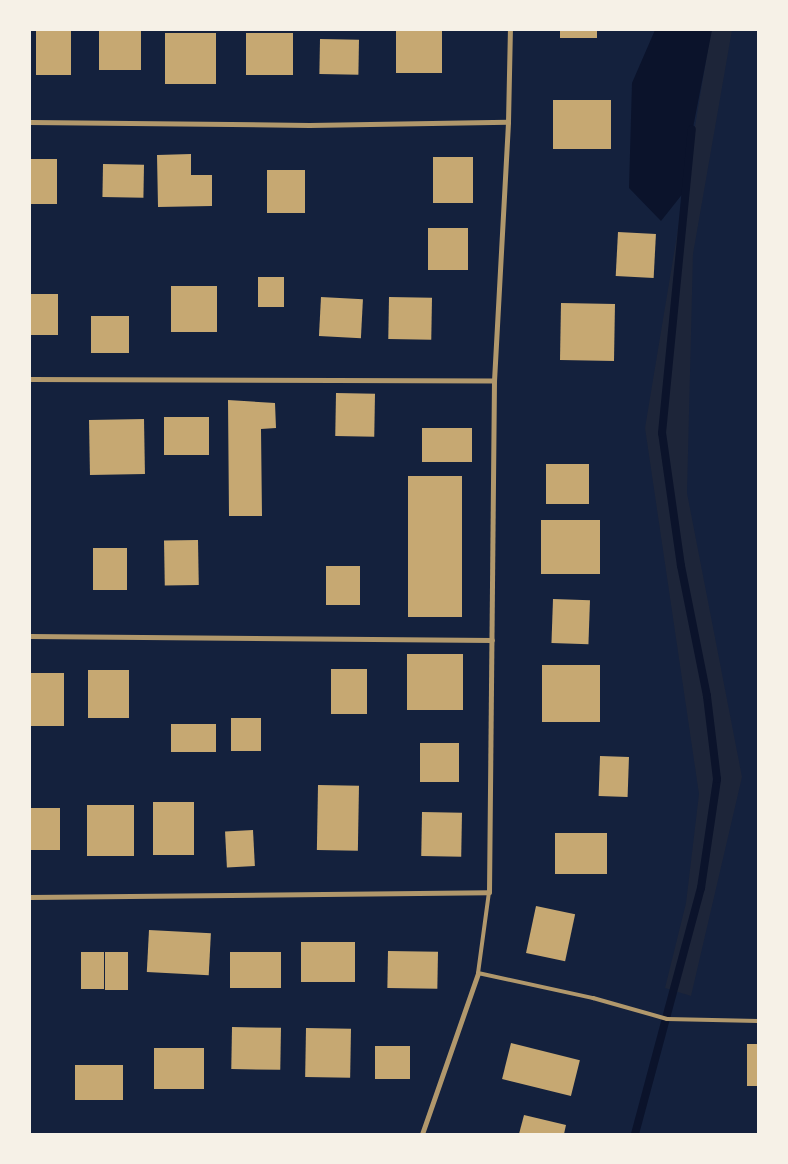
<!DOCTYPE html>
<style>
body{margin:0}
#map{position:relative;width:788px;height:1164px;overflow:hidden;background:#14213d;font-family:"Noto Sans",sans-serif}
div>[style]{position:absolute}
.green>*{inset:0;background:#1d2539}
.water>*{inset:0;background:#0b132b}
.stream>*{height:8px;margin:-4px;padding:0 4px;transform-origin:4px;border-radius:4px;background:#0b132b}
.building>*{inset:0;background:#c6a872;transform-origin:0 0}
.service>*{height:4px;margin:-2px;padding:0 2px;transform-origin:2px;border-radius:2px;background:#b1986c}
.minor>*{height:5px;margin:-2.5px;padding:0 2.5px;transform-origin:2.5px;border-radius:2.5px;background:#b1986c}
span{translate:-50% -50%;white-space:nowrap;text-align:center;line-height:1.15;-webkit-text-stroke:4px #f6f1e7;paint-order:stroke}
.frame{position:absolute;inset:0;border:31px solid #f6f1e7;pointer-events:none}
</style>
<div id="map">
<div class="green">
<div style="clip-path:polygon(711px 30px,732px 30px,693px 254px,687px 493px,742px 777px,691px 996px,665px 988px,686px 903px,699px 794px,645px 428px)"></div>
</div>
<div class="water">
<div style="clip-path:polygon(655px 30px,712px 30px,691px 138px,684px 192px,661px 221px,629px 188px,632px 83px)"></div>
</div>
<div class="stream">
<div style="left:635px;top:1134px;width:255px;rotate:-75deg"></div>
<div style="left:701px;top:888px;width:110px;rotate:-81.6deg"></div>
<div style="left:717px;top:779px;width:84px;rotate:-96.9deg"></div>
<div style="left:707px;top:696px;width:133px;rotate:-101.3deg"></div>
<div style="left:681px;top:566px;width:134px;rotate:-98.1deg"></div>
<div style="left:662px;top:433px;width:305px;rotate:-84.4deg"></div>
</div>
<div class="building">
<div style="left:36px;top:30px;width:35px;height:45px"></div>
<div style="left:99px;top:30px;width:42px;height:40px"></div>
<div style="left:396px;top:30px;width:46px;height:43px"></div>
<div style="left:560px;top:30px;width:37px;height:8px"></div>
<div style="left:165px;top:33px;width:51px;height:51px"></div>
<div style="left:246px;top:33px;width:47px;height:42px"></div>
<div style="left:320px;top:39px;width:39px;height:35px;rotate:1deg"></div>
<div style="left:553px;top:100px;width:58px;height:49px"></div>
<div style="clip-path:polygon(191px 154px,191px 175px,212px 175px,212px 206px,158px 207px,157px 155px)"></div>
<div style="left:433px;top:157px;width:40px;height:46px"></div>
<div style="left:30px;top:159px;width:27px;height:45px"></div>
<div style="left:103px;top:164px;width:41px;height:33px;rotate:1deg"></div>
<div style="left:267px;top:170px;width:38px;height:43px"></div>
<div style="left:428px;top:228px;width:40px;height:42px"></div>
<div style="left:618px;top:232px;width:38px;height:44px;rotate:3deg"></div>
<div style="left:258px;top:277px;width:26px;height:30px"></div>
<div style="left:171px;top:286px;width:46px;height:46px"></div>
<div style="left:30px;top:294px;width:28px;height:41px"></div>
<div style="left:321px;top:297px;width:42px;height:39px;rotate:3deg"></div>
<div style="left:389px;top:297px;width:43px;height:42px;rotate:1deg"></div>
<div style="left:561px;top:303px;width:54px;height:57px;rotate:1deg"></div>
<div style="left:91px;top:316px;width:38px;height:37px"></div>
<div style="left:336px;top:393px;width:39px;height:43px;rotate:1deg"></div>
<div style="clip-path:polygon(228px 400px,275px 403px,276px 428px,261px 429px,262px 516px,229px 516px)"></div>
<div style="left:164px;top:417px;width:45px;height:38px"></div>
<div style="left:144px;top:419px;width:55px;height:55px;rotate:89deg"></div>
<div style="left:422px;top:428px;width:50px;height:34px"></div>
<div style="left:546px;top:464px;width:43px;height:40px"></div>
<div style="left:462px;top:476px;width:141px;height:54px;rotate:90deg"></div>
<div style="left:541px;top:520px;width:59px;height:54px"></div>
<div style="left:198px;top:540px;width:45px;height:34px;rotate:89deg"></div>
<div style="left:93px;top:548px;width:34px;height:42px"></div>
<div style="left:326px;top:566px;width:34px;height:39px"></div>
<div style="left:553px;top:599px;width:37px;height:44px;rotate:2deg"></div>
<div style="left:407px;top:654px;width:56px;height:56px"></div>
<div style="left:542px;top:665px;width:58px;height:57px"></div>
<div style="left:331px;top:669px;width:36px;height:45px"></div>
<div style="left:88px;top:670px;width:41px;height:48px"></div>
<div style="left:30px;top:673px;width:34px;height:53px"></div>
<div style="left:231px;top:718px;width:30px;height:33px"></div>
<div style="left:171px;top:724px;width:45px;height:28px"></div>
<div style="left:420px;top:743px;width:39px;height:39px"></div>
<div style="left:600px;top:756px;width:29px;height:40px;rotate:2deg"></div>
<div style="left:318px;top:785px;width:41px;height:65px;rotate:1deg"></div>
<div style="left:153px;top:802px;width:41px;height:53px"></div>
<div style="left:87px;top:805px;width:47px;height:51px"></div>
<div style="left:30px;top:808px;width:30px;height:42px"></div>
<div style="left:422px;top:812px;width:40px;height:44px;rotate:1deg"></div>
<div style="left:253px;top:830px;width:36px;height:28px;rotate:87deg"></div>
<div style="left:555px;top:833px;width:52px;height:41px"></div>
<div style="left:536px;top:906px;width:40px;height:48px;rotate:12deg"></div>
<div style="left:149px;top:930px;width:62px;height:42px;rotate:3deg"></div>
<div style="left:301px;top:942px;width:54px;height:40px"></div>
<div style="left:388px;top:951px;width:50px;height:37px;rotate:1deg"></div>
<div style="left:81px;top:952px;width:23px;height:37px"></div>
<div style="left:105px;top:952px;width:23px;height:38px"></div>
<div style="left:230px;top:952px;width:51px;height:36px"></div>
<div style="left:232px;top:1027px;width:49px;height:42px;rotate:1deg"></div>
<div style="left:306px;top:1028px;width:45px;height:49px;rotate:1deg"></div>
<div style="left:511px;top:1043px;width:71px;height:37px;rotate:14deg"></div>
<div style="left:747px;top:1044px;width:11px;height:42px"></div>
<div style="left:375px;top:1046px;width:35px;height:33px"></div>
<div style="left:204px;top:1048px;width:41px;height:50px;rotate:90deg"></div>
<div style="left:123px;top:1065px;width:35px;height:48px;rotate:90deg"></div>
<div style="clip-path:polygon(524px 1115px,566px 1125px,564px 1134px,519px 1134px)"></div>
</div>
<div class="service">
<div style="left:489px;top:892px;width:82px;rotate:97.7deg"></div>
<div style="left:478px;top:973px;width:118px;rotate:12.3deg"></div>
<div style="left:593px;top:998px;width:77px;rotate:15.8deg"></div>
<div style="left:667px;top:1019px;width:91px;rotate:1.3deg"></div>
</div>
<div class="minor">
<div style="left:30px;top:122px;width:279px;rotate:0.6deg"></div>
<div style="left:309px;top:125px;width:199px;rotate:-0.9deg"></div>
<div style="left:30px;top:379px;width:464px;rotate:0.2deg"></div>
<div style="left:30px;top:636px;width:462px;rotate:0.5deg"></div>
<div style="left:30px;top:897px;width:459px;rotate:-0.6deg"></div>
<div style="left:489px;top:892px;width:511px;rotate:-89.44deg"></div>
<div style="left:494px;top:381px;width:259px;rotate:-86.9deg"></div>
<div style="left:508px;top:122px;width:92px;rotate:-88.8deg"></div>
<div style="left:422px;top:1134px;width:170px;rotate:-70.8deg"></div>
</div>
<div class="frame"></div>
</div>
